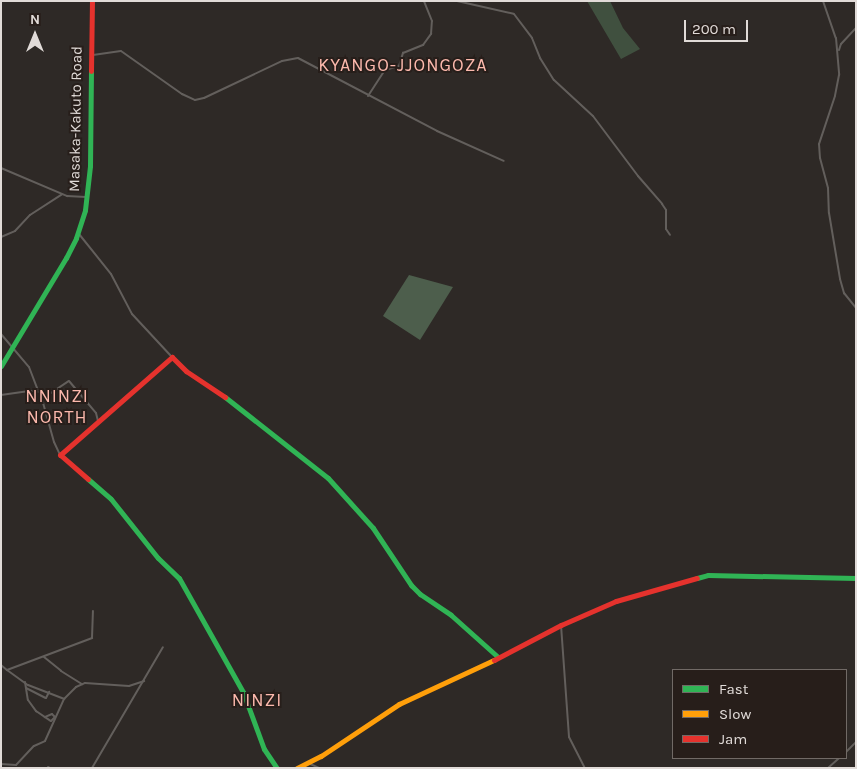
<!DOCTYPE html>
<style>
body{margin:0}
#map{position:relative;width:857px;height:769px;overflow:hidden;background:#2e2926;font-family:Karla,sans-serif}
div>[style]{position:absolute}
.green>*{inset:0;background:#40503f}
.forest>*{inset:0;background:#4d5e4c}
.street>*{height:2px;margin:-1px;padding:0 1px;transform-origin:1px;border-radius:1px;background:#635f5c}
.fast>*{height:5px;margin:-2.5px;padding:0 2.5px;transform-origin:2.5px;border-radius:2.5px;background:#30b455}
.slow>*{height:5px;margin:-2.5px;padding:0 2.5px;transform-origin:2.5px;border-radius:2.5px;background:#ff9f0a}
.jam>*{height:5px;margin:-2.5px;padding:0 2.5px;transform-origin:2.5px;border-radius:2.5px;background:#e5322d}
span{translate:-50% -50%;white-space:nowrap;text-align:center;line-height:1.15;-webkit-text-stroke:4px #271e1a;paint-order:stroke}
.street-label{font-size:15px;color:#e1dbd8}
.quarter-label{font-size:18px;color:#fcb9ad;letter-spacing:1px}
.frame{position:absolute;inset:0;border:2px solid #e1dbd8;pointer-events:none}
.legend{position:absolute;left:672px;top:669px;width:175px;height:90px;box-sizing:border-box;background:#271e1a;border:1px solid #716a66;margin:0;padding:6px 9px;list-style:none;font-size:15px;color:#e1dbd8}
.legend li{display:flex;align-items:center;gap:10px;height:25px}
.legend b{width:25px;border:1px solid #716a66}
.north{position:absolute;left:10px;top:10px;width:50px;height:50px;-webkit-text-stroke:4px #271e1a;paint-order:stroke;rotate:0deg;font-size:14px;font-weight:700;line-height:20px;text-align:center;color:#e1dbd8}
.north::after{content:'';display:block;margin:auto;width:18px;height:22px;background:#e1dbd8;clip-path:polygon(50% 0,100% 100%,50% 72%,0 100%)}
.scale{position:absolute;left:684px;top:20px;width:64px;height:22px;box-sizing:border-box;border:2px solid #e1dbd8;border-top:0;padding-left:6px;font-size:15px;line-height:18px;white-space:nowrap;color:#e1dbd8;-webkit-text-stroke:4px #271e1a;paint-order:stroke}
</style>
<div id="map">
<div class="green">
<div style="clip-path:polygon(587px 1px,610px 1px,623px 28px,640px 49px,621px 59px)"></div>
</div>
<div class="forest">
<div style="clip-path:polygon(409px 275px,453px 287px,420px 340px,383px 316px)"></div>
</div>
<div class="street">
<div style="left:457px;top:1px;width:58px;rotate:12.8deg"></div>
<div style="left:514px;top:14px;width:30px;rotate:53deg"></div>
<div style="left:532px;top:38px;width:22px;rotate:68deg"></div>
<div style="left:540px;top:58px;width:26px;rotate:58deg"></div>
<div style="left:554px;top:80px;width:53px;rotate:42.7deg"></div>
<div style="left:593px;top:116px;width:75px;rotate:53.1deg"></div>
<div style="left:638px;top:176px;width:37px;rotate:49deg"></div>
<div style="left:662px;top:204px;width:7px;rotate:56deg"></div>
<div style="left:666px;top:210px;width:19px;rotate:90deg"></div>
<div style="left:666px;top:229px;width:7px;rotate:56deg"></div>
<div style="left:823px;top:1px;width:39px;rotate:71deg"></div>
<div style="left:836px;top:38px;width:37px;rotate:85deg"></div>
<div style="left:839px;top:75px;width:21px;rotate:101deg"></div>
<div style="left:835px;top:96px;width:51px;rotate:108.4deg"></div>
<div style="left:819px;top:144px;width:14px;rotate:86deg"></div>
<div style="left:820px;top:158px;width:31px;rotate:75deg"></div>
<div style="left:828px;top:188px;width:25px;rotate:88deg"></div>
<div style="left:829px;top:213px;width:67px;rotate:80.5deg"></div>
<div style="left:840px;top:279px;width:15px;rotate:74deg"></div>
<div style="left:844px;top:293px;width:19px;rotate:51deg"></div>
<div style="left:839px;top:50px;width:6px;rotate:-72deg"></div>
<div style="left:841px;top:44px;width:22px;rotate:-47deg"></div>
<div style="left:93px;top:55px;width:28px;rotate:-8deg"></div>
<div style="left:121px;top:51px;width:75px;rotate:35.2deg"></div>
<div style="left:182px;top:94px;width:14px;rotate:25deg"></div>
<div style="left:195px;top:100px;width:9px;rotate:-13deg"></div>
<div style="left:204px;top:98px;width:86px;rotate:-25.4deg"></div>
<div style="left:282px;top:61px;width:16px;rotate:-11deg"></div>
<div style="left:298px;top:58px;width:157px;rotate:27.7deg"></div>
<div style="left:437px;top:131px;width:73px;rotate:24.1deg"></div>
<div style="left:368px;top:96px;width:31px;rotate:-57deg"></div>
<div style="left:385px;top:70px;width:15px;rotate:-16deg"></div>
<div style="left:399px;top:66px;width:14px;rotate:-73deg"></div>
<div style="left:403px;top:53px;width:22px;rotate:-22deg"></div>
<div style="left:423px;top:45px;width:14px;rotate:-54deg"></div>
<div style="left:431px;top:34px;width:13px;rotate:-86deg"></div>
<div style="left:432px;top:21px;width:22px;rotate:-112deg"></div>
<div style="left:1px;top:168px;width:72px;rotate:23deg"></div>
<div style="left:67px;top:196px;width:19px;rotate:3deg"></div>
<div style="left:79px;top:234px;width:51px;rotate:51.3deg"></div>
<div style="left:111px;top:274px;width:45px;rotate:62.3deg"></div>
<div style="left:132px;top:314px;width:59px;rotate:47.1deg"></div>
<div style="left:1px;top:237px;width:15px;rotate:-23deg"></div>
<div style="left:15px;top:231px;width:22px;rotate:-47deg"></div>
<div style="left:30px;top:215px;width:38px;rotate:-33deg"></div>
<div style="left:1px;top:334px;width:43px;rotate:49.7deg"></div>
<div style="left:29px;top:367px;width:25px;rotate:69deg"></div>
<div style="left:1px;top:395px;width:30px;rotate:-8deg"></div>
<div style="left:31px;top:391px;width:9px;rotate:6deg"></div>
<div style="left:40px;top:392px;width:52px;rotate:74.4deg"></div>
<div style="left:54px;top:442px;width:14px;rotate:65deg"></div>
<div style="left:42px;top:399px;width:32px;rotate:-34deg"></div>
<div style="left:69px;top:381px;width:42px;rotate:49.8deg"></div>
<div style="left:96px;top:413px;width:8px;rotate:76deg"></div>
<div style="left:561px;top:625px;width:112px;rotate:85.9deg"></div>
<div style="left:569px;top:737px;width:35px;rotate:63deg"></div>
<div style="left:44px;top:657px;width:22px;rotate:39deg"></div>
<div style="left:61px;top:671px;width:25px;rotate:32deg"></div>
<div style="left:1px;top:665px;width:8px;rotate:40deg"></div>
<div style="left:7px;top:670px;width:91px;rotate:-20.6deg"></div>
<div style="left:92px;top:638px;width:27px;rotate:-88deg"></div>
<div style="left:7px;top:670px;width:26px;rotate:36deg"></div>
<div style="left:28px;top:685px;width:39px;rotate:21deg"></div>
<div style="left:25px;top:682px;width:18px;rotate:81deg"></div>
<div style="left:28px;top:700px;width:14px;rotate:54deg"></div>
<div style="left:36px;top:711px;width:18px;rotate:34deg"></div>
<div style="left:51px;top:721px;width:6px;rotate:-45deg"></div>
<div style="left:55px;top:717px;width:4px;rotate:-135deg"></div>
<div style="left:52px;top:714px;width:8px;rotate:157deg"></div>
<div style="left:26px;top:688px;width:22px;rotate:27deg"></div>
<div style="left:46px;top:698px;width:7px;rotate:-63deg"></div>
<div style="left:846px;top:752px;width:14px;rotate:-45deg"></div>
<div style="left:308px;top:763px;width:12px;rotate:24deg"></div>
<div style="left:1px;top:764px;width:15px;rotate:4deg"></div>
<div style="left:16px;top:765px;width:26px;rotate:-47deg"></div>
<div style="left:34px;top:746px;width:12px;rotate:-24deg"></div>
<div style="left:45px;top:741px;width:46px;rotate:-65.7deg"></div>
<div style="left:64px;top:699px;width:17px;rotate:-45deg"></div>
<div style="left:76px;top:687px;width:10px;rotate:-24deg"></div>
<div style="left:85px;top:683px;width:44px;rotate:3.9deg"></div>
<div style="left:129px;top:686px;width:16px;rotate:-18deg"></div>
<div style="left:48px;top:767px;width:2px;rotate:27deg"></div>
<div style="left:92px;top:768px;width:140px;rotate:-59.6deg"></div>
<div style="left:828px;top:768px;width:15px;rotate:-42deg"></div>
</div>
<div class="fast">
<div style="left:1px;top:366px;width:126px;rotate:-59deg"></div>
<div style="left:66px;top:258px;width:22px;rotate:-63deg"></div>
<div style="left:76px;top:238px;width:29px;rotate:-72deg"></div>
<div style="left:85px;top:210px;width:44px;rotate:-83.5deg"></div>
<div style="left:90px;top:166px;width:95px;rotate:-89.4deg"></div>
<div style="left:225px;top:397px;width:131px;rotate:38.2deg"></div>
<div style="left:328px;top:478px;width:67px;rotate:48deg"></div>
<div style="left:373px;top:528px;width:69px;rotate:56.3deg"></div>
<div style="left:411px;top:585px;width:13px;rotate:45deg"></div>
<div style="left:420px;top:594px;width:37px;rotate:34deg"></div>
<div style="left:451px;top:615px;width:63px;rotate:41.8deg"></div>
<div style="left:88px;top:479px;width:30px;rotate:41deg"></div>
<div style="left:111px;top:499px;width:75px;rotate:51.5deg"></div>
<div style="left:158px;top:558px;width:29px;rotate:44deg"></div>
<div style="left:179px;top:578px;width:131px;rotate:60.7deg"></div>
<div style="left:243px;top:692px;width:61px;rotate:69.8deg"></div>
<div style="left:264px;top:749px;width:23px;rotate:56deg"></div>
<div style="left:697px;top:578px;width:11px;rotate:-15deg"></div>
<div style="left:708px;top:575px;width:148px;rotate:1.2deg"></div>
</div>
<div class="slow">
<div style="left:297px;top:768px;width:27px;rotate:-27deg"></div>
<div style="left:321px;top:756px;width:94px;rotate:-33.7deg"></div>
<div style="left:399px;top:704px;width:105px;rotate:-24.9deg"></div>
</div>
<div class="jam">
<div style="left:91px;top:71px;width:70px;rotate:-89.2deg"></div>
<div style="left:88px;top:479px;width:37px;rotate:-139deg"></div>
<div style="left:60px;top:455px;width:149px;rotate:-41.2deg"></div>
<div style="left:172px;top:357px;width:20px;rotate:45deg"></div>
<div style="left:186px;top:371px;width:47px;rotate:33.7deg"></div>
<div style="left:494px;top:660px;width:76px;rotate:-27.6deg"></div>
<div style="left:561px;top:625px;width:60px;rotate:-23.6deg"></div>
<div style="left:616px;top:601px;width:84px;rotate:-15.9deg"></div>
</div>
<div class="street-label">
<span style="left:76px;top:119px;rotate:-89deg">Masaka-Kakuto Road</span>
</div>
<div class="quarter-label">
<span style="left:403px;top:65px">KYANGO-JJONGOZA</span>
<span style="left:57px;top:407px">NNINZI<br>NORTH</span>
<span style="left:257px;top:700px">NINZI</span>
</div>
<div class="frame"></div>
<ul class="legend">
<li><b style="height:6px;background:#30b455"></b>Fast</li>
<li><b style="height:6px;background:#ff9f0a"></b>Slow</li>
<li><b style="height:6px;background:#e5322d"></b>Jam</li>
</ul>
<div class="north">N</div>
<div class="scale">200 m</div>
</div>
